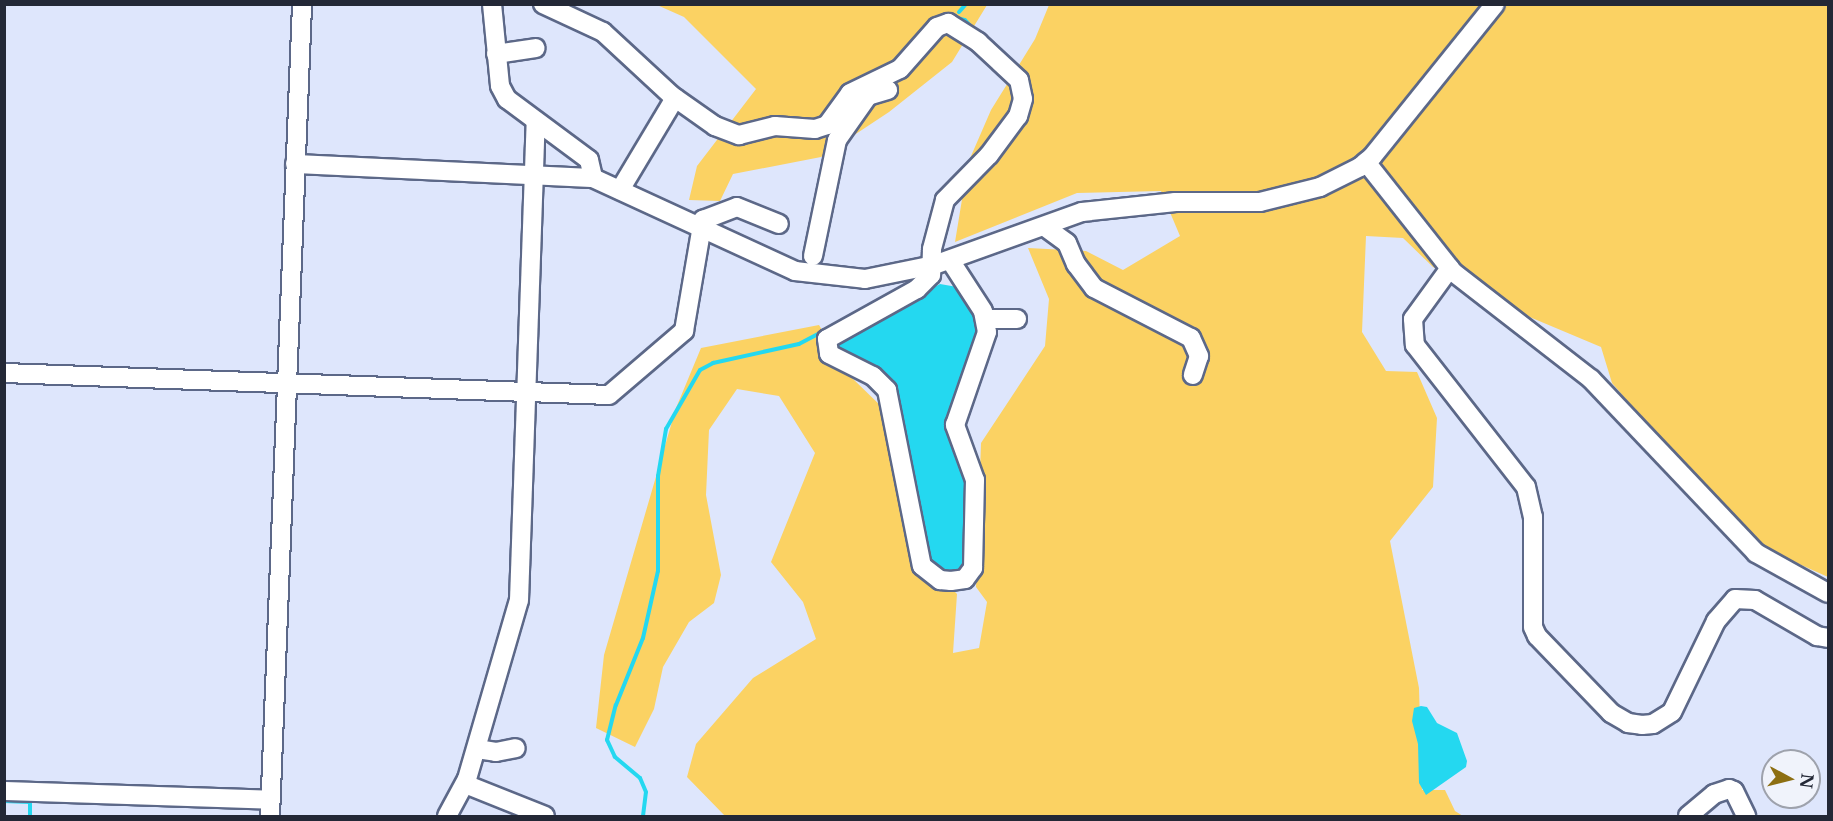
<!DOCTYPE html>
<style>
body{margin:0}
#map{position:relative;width:1833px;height:821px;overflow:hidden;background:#dee6fc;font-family:"Libre Baskerville",serif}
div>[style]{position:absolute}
.green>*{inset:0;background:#fbd263}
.water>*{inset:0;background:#24d8f0}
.stream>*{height:4px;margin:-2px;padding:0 2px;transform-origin:2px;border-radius:2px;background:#24d8f0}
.roads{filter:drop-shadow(2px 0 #5c6888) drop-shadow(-2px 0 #5c6888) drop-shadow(0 2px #5c6888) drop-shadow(0 -2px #5c6888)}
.minor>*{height:18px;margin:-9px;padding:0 9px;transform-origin:9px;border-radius:9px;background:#fff}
span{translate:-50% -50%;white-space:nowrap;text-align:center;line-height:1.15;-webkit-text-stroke:4.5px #f0f3fb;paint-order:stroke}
.frame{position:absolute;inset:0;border:6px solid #232836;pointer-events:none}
.north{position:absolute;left:1761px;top:749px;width:60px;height:60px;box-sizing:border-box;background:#f0f3fb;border:2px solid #9ea2ac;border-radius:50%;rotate:97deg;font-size:16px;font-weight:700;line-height:24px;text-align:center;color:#232836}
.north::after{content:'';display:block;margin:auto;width:21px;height:27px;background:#8d6f12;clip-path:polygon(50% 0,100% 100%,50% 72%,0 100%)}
</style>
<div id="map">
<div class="green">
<div style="clip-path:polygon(657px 5px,657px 4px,987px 5px,952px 62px,889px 112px,821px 157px,733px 174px,720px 201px,689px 200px,697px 166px,756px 89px,684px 17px)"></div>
<div style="clip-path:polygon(1049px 5px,1828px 5px,1828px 577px,1766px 549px,1665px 445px,1612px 383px,1601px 347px,1532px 318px,1433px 267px,1403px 238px,1366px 236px,1362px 332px,1386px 371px,1417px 372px,1437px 418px,1433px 487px,1390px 541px,1419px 688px,1422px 790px,1445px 790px,1455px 811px,1463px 816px,725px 816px,687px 777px,696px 744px,753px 678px,816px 639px,803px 602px,771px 562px,815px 453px,779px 396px,737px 389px,709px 430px,706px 495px,721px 575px,714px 603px,689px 622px,663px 667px,654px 709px,635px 747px,596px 728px,604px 655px,676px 408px,701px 348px,819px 325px,850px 376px,885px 410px,907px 544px,957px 594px,953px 653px,979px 648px,987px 602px,976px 587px,981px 443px,1045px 346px,1049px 299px,1028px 248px,1086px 251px,1123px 270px,1180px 236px,1161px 191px,1077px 193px,955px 242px,968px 163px,991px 110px,1035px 39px)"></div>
</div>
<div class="water">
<div style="clip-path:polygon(940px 284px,963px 288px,983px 332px,954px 408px,971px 481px,964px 575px,931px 570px,894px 398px,837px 354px,831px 341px)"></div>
<div style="clip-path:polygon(1421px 706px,1427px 707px,1437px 723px,1457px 733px,1467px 761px,1466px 767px,1426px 795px,1419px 783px,1418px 744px,1412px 721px,1414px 708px)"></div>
</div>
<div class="stream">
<div style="left:959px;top:12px;width:11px;rotate:-49deg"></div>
<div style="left:949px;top:16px;width:16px;rotate:14deg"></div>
<div style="left:965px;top:20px;width:12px;rotate:48deg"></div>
<div style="left:4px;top:801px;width:26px;rotate:2deg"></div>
<div style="left:30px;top:802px;width:14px;rotate:90deg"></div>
<div style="left:643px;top:816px;width:24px;rotate:-83deg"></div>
<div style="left:646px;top:792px;width:15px;rotate:-113deg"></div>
<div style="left:640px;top:778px;width:33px;rotate:-140deg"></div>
<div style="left:615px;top:757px;width:19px;rotate:-115deg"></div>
<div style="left:607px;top:740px;width:36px;rotate:-76deg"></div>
<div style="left:616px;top:705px;width:72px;rotate:-68.1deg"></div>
<div style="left:643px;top:638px;width:69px;rotate:-77.4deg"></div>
<div style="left:658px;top:571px;width:95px;rotate:-90deg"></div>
<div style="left:658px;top:476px;width:48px;rotate:-80.3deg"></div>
<div style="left:666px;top:429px;width:68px;rotate:-60deg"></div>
<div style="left:700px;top:370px;width:15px;rotate:-28deg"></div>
<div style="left:713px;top:363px;width:88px;rotate:-12.5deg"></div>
<div style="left:799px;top:344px;width:30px;rotate:-28deg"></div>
</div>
<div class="roads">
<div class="minor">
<div style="left:492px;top:4px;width:82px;rotate:84.4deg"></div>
<div style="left:500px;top:86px;width:15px;rotate:62deg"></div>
<div style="left:507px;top:99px;width:102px;rotate:36.6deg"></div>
<div style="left:589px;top:160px;width:18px;rotate:77deg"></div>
<div style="left:543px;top:4px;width:66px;rotate:25deg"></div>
<div style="left:603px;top:32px;width:93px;rotate:42.8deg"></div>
<div style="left:671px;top:95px;width:54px;rotate:35.2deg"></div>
<div style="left:715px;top:126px;width:26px;rotate:21deg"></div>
<div style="left:739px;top:135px;width:37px;rotate:-14deg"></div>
<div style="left:775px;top:126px;width:40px;rotate:4.3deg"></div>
<div style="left:815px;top:129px;width:13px;rotate:-18deg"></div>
<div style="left:827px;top:125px;width:39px;rotate:-54deg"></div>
<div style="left:850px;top:93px;width:55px;rotate:-25.6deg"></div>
<div style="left:900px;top:69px;width:56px;rotate:-48.6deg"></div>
<div style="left:937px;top:27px;width:12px;rotate:-20deg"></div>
<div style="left:948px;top:23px;width:36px;rotate:32deg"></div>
<div style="left:978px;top:42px;width:56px;rotate:42.8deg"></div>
<div style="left:1019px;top:80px;width:19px;rotate:78deg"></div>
<div style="left:1023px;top:99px;width:18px;rotate:106deg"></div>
<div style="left:1018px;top:116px;width:49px;rotate:126.6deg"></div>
<div style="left:989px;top:155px;width:63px;rotate:134.4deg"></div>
<div style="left:945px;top:200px;width:51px;rotate:104.9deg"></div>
<div style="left:932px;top:249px;width:26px;rotate:92deg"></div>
<div style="left:931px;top:275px;width:20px;rotate:135deg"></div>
<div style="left:917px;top:289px;width:103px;rotate:150.9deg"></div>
<div style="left:827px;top:339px;width:15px;rotate:82deg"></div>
<div style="left:829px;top:354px;width:49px;rotate:26.6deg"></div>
<div style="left:873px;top:376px;width:20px;rotate:45deg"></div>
<div style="left:887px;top:390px;width:179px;rotate:78.8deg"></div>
<div style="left:922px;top:566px;width:23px;rotate:38deg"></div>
<div style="left:940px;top:580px;width:11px;rotate:5deg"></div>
<div style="left:951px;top:581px;width:14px;rotate:-8deg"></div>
<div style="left:965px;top:579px;width:14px;rotate:-54deg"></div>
<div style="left:973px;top:568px;width:88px;rotate:-88.7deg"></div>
<div style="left:975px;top:480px;width:59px;rotate:-110deg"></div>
<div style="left:955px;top:425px;width:98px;rotate:-71deg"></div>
<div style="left:987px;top:332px;width:21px;rotate:-101deg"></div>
<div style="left:983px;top:311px;width:61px;rotate:-122.9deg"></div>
<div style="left:496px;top:54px;width:40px;rotate:-8.5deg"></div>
<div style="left:1366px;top:162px;width:140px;rotate:51.7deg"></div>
<div style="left:1453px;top:272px;width:175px;rotate:37.8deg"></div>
<div style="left:1591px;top:379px;width:240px;rotate:46.5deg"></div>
<div style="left:1756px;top:553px;width:82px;rotate:29.1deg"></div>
<div style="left:295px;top:164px;width:298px;rotate:2.7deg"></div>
<div style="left:593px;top:178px;width:222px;rotate:24.7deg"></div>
<div style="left:795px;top:271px;width:70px;rotate:6.5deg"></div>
<div style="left:865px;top:279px;width:70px;rotate:-11.5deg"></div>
<div style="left:934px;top:265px;width:157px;rotate:-19.7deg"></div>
<div style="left:1082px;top:212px;width:94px;rotate:-6.1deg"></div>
<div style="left:1175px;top:202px;width:85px"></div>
<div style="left:1260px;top:202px;width:62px;rotate:-14deg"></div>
<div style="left:1320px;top:187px;width:45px;rotate:-26.6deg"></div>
<div style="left:1360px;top:167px;width:16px;rotate:-40deg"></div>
<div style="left:1372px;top:157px;width:196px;rotate:-51.2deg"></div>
<div style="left:620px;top:190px;width:107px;rotate:-59.1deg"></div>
<div style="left:1045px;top:227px;width:27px;rotate:36deg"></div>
<div style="left:1067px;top:243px;width:23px;rotate:67deg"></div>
<div style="left:1076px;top:264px;width:30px;rotate:53deg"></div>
<div style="left:1094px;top:288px;width:109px;rotate:27.3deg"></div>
<div style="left:1191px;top:338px;width:20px;rotate:66deg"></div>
<div style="left:1199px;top:356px;width:20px;rotate:108deg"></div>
<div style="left:813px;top:256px;width:118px;rotate:-78.3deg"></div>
<div style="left:837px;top:140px;width:54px;rotate:-54.8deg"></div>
<div style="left:868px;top:96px;width:21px;rotate:-17deg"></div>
<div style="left:1450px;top:268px;width:63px;rotate:126deg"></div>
<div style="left:1413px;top:319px;width:26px;rotate:86deg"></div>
<div style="left:1415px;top:345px;width:180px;rotate:52deg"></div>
<div style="left:1526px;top:487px;width:31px;rotate:77deg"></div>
<div style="left:1533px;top:517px;width:110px;rotate:90deg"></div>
<div style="left:1533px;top:627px;width:10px;rotate:66deg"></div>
<div style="left:1537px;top:636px;width:107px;rotate:46.1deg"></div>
<div style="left:1611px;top:713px;width:20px;rotate:30deg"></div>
<div style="left:1628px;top:723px;width:14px;rotate:8deg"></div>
<div style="left:1642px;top:725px;width:11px;rotate:-5deg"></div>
<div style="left:1653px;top:724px;width:22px;rotate:-32deg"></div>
<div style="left:1672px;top:712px;width:101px;rotate:-64.2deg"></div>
<div style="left:1716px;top:621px;width:29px;rotate:-49deg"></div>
<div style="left:1735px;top:599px;width:20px;rotate:3deg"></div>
<div style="left:1755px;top:600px;width:72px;rotate:30.1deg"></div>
<div style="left:1817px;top:636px;width:11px;rotate:10deg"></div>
<div style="left:985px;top:319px;width:32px"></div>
<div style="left:4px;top:373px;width:605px;rotate:2.08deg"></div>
<div style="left:609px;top:395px;width:99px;rotate:-40.5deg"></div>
<div style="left:684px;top:331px;width:113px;rotate:-80.3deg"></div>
<div style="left:703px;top:220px;width:36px;rotate:-21deg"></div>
<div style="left:737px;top:207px;width:45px;rotate:22deg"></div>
<div style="left:477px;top:749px;width:19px;rotate:9deg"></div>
<div style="left:496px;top:752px;width:20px;rotate:-11deg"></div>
<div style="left:465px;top:784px;width:86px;rotate:21.8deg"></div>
<div style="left:4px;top:791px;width:266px;rotate:1.9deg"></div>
<div style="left:270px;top:816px;width:813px;rotate:-87.74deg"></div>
<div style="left:447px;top:816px;width:42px;rotate:-61.6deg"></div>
<div style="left:467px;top:779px;width:186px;rotate:-73.8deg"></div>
<div style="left:519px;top:600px;width:478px;rotate:-88deg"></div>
<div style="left:1688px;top:816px;width:34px;rotate:-40deg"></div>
<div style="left:1714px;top:794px;width:16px;rotate:-18deg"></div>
<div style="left:1729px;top:789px;width:5px;rotate:22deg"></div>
<div style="left:1734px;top:791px;width:28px;rotate:64deg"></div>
</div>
</div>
<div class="frame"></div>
<div class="north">N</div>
</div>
